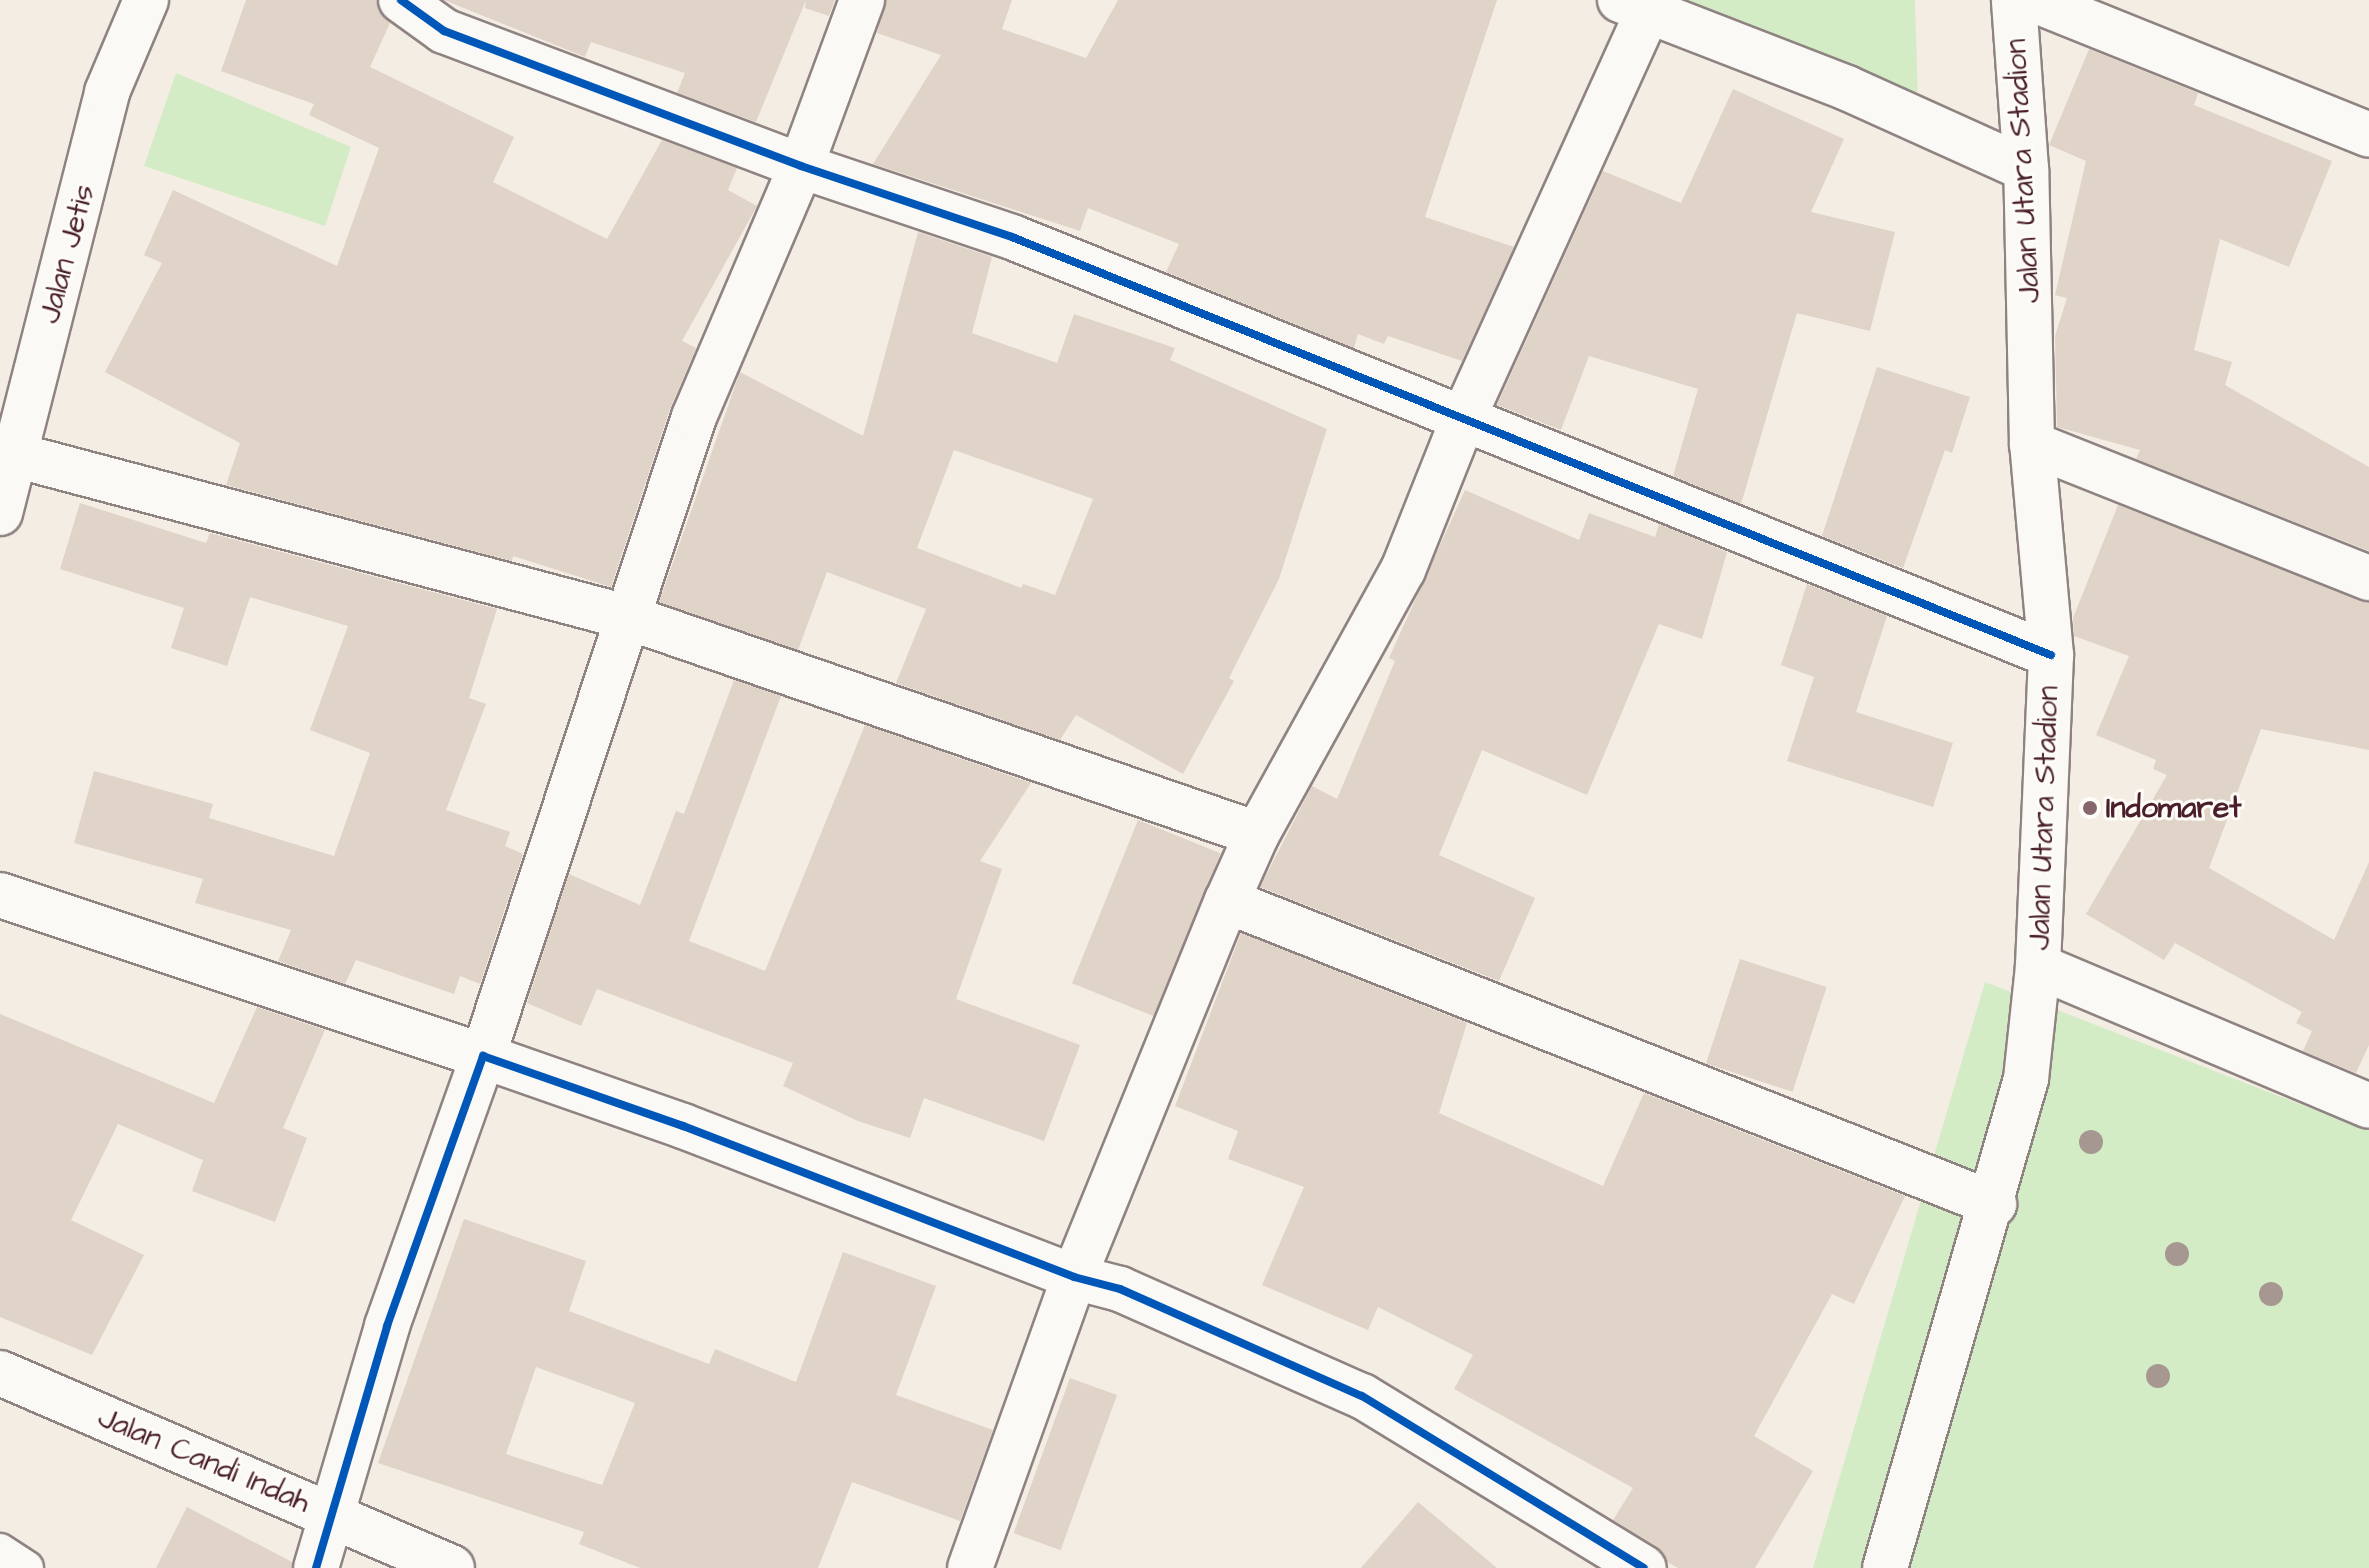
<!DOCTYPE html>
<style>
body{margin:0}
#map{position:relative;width:2369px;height:1568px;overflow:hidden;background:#f4ede4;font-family:"Architects Daughter",sans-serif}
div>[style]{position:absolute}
.green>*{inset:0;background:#d4ecc5}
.building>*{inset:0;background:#e0d3c8;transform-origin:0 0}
.roads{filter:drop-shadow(2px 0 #8f8382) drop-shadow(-2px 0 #8f8382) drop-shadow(0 2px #8f8382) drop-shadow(0 -2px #8f8382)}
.service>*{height:34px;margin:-17px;padding:0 17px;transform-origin:17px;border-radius:17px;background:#faf9f6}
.minor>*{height:44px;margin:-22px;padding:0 22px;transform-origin:22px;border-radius:22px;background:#faf9f6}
.tertiary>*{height:44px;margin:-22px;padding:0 22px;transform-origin:22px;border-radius:22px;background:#faf9f6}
.cycleway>*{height:8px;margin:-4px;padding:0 4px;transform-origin:4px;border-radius:4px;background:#0057b8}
.trees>*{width:24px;height:24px;margin:-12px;border-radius:50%;background:#a69890}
.dots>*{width:22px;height:22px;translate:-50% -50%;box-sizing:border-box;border:4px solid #fdfcf7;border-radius:50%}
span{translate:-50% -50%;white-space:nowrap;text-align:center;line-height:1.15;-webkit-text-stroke:6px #fdfcf7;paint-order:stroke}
.street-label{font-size:30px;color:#4a1f2b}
.poi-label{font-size:30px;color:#4a1f2b;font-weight:700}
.left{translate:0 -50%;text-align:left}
</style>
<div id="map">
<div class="green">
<div style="clip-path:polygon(1915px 0,1918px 103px,1684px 1px,1684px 0)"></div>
<div style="clip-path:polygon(176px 73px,351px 147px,325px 226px,144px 166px)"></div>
<div style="clip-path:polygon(1985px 982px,2369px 1131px,2369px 1568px,1813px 1568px)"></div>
</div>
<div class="building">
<div style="clip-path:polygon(246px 0,376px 0,390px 23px,370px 67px,514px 137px,493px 182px,607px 239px,662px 140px,737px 168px,728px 190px,757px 206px,682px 341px,696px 348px,670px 409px,611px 587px,513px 556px,512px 561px,226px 485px,240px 443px,105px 372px,162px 263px,144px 255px,173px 190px,337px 266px,379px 148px,309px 115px,314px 104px,221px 71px)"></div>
<div style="clip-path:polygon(444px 0,806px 0,756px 122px,677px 93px,685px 73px,591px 42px,585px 57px)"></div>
<div style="clip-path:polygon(806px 0,835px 0,829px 16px,805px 8px)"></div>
<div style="clip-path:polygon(886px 0,1012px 0,1002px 29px,1086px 58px,1118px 0,1497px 0,1425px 217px,1514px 247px,1462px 361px,1388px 336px,1384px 344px,1358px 334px,1354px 348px,1166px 272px,1179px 244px,1088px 208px,1080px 231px,873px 164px,941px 55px,877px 33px)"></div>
<div style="clip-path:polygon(2089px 49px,2198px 93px,2194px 105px,2332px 161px,2289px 267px,2220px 239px,2194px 350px,2232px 362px,2225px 385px,2369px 467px,2369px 551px,2136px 459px,2140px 450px,2057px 427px,2055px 336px,2067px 298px,2055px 295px,2086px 161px,2049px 145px)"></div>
<div style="clip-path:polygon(1733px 89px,1844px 139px,1811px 212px,1895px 232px,1870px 331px,1797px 313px,1741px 504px,1673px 476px,1698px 389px,1589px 356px,1561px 430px,1497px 405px,1603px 171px,1681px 203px)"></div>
<div style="clip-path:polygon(evenodd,918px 232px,992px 257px,972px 333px,1057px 363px,1074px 314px,1175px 348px,1170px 360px,1327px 429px,1279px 579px,1229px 678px,1234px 681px,1183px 774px,1076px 715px,1060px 740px,896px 683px,926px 609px,827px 572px,798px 650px,659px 602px,740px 372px,863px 436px,918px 232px,954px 450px,1093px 499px,1055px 595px,1023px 584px,1021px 588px,917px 548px,954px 450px)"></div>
<div style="clip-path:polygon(1877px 367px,1970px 397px,1952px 453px,1945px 450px,1903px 568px,1822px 536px)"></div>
<div style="clip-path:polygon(1465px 490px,1579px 540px,1589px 513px,1655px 537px,1659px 524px,1727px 552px,1702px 639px,1659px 624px,1587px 795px,1482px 750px,1439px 855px,1535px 898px,1499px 981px,1260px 887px,1312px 786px,1337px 799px,1395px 661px,1389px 658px)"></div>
<div style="clip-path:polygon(80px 503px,206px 543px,210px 533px,497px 609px,469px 698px,486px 704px,446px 810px,510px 832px,505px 846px,523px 854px,480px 984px,460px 976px,454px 994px,356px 960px,345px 984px,278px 961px,291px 930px,195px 903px,203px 879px,74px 843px,94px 771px,213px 804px,209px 818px,334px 856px,370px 753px,310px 730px,348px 626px,250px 597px,227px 666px,171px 648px,184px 608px,60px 569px)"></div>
<div style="clip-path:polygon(2118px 505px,2369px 602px,2369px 750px,2261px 729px,2209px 868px,2334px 940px,2369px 862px,2369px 1045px,2356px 1073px,2303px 1051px,2312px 1031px,2296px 1023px,2302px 1012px,2175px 943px,2164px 960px,2086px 914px,2167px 775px,2153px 769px,2156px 760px,2096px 735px,2129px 656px,2074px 636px,2073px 618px)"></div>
<div style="clip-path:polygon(1807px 584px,1887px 616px,1856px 712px,1953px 743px,1933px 807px,1787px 761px,1814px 677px,1781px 665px)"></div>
<div style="clip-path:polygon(734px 680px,781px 696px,689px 941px,765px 971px,865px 725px,1031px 783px,980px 861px,1002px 869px,956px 999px,1080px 1045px,1044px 1141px,924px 1098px,910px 1138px,858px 1121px,783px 1086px,793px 1063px,597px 989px,581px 1026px,527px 1003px,569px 874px,640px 905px,676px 811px,684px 814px)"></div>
<div style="left:1138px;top:820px;width:89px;height:176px;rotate:22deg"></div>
<div style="clip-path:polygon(1241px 933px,1467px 1023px,1439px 1113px,1603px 1186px,1644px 1093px,1905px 1196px,1854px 1304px,1832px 1294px,1754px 1436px,1813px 1471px,1755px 1568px,1678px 1568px,1667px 1562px,1657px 1547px,1613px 1520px,1633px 1488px,1454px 1389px,1473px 1355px,1378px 1307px,1368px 1330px,1262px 1285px,1304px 1187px,1228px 1159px,1238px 1131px,1175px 1106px)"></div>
<div style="left:1740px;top:959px;width:91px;height:110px;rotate:18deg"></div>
<div style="clip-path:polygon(257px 1007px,325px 1030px,283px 1128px,307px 1138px,275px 1222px,192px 1191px,203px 1160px,118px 1124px,71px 1220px,144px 1255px,92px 1355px,0 1317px,0 1014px,214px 1103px)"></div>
<div style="clip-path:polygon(evenodd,464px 1219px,586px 1261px,569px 1311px,709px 1364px,715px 1349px,796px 1382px,843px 1252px,936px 1286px,896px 1395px,993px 1430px,960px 1521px,852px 1482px,818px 1568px,640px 1568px,579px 1544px,584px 1532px,378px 1463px,464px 1219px,536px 1367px,635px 1403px,602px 1485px,506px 1454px,536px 1367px)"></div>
<div style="left:1070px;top:1378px;width:50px;height:165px;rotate:20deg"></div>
<div style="clip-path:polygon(1418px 1502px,1497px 1568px,1361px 1568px)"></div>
<div style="clip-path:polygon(187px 1507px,292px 1562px,292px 1568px,156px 1568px)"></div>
</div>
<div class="roads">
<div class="service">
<div style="left:0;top:1551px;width:31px;rotate:33deg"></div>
</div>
<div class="minor">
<div style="left:401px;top:0;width:53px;rotate:35.8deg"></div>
<div style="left:444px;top:31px;width:382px;rotate:20.7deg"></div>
<div style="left:801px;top:166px;width:223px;rotate:18.6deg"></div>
<div style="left:1012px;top:237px;width:1120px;rotate:21.92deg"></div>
<div style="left:1620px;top:0;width:243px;rotate:21.2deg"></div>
<div style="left:1847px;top:88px;width:196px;rotate:24.3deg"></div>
<div style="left:2034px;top:0;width:361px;rotate:21.9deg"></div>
<div style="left:2032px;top:444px;width:363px;rotate:21.7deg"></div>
<div style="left:15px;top:455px;width:636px;rotate:14.84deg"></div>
<div style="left:630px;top:618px;width:663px;rotate:19.01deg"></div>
<div style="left:0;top:513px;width:434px;rotate:-75.7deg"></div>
<div style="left:107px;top:92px;width:100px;rotate:-67deg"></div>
<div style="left:0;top:895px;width:509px;rotate:18.43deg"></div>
<div style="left:483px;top:1056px;width:673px;rotate:-71.73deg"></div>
<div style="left:694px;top:417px;width:273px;rotate:-66.9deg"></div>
<div style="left:801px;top:166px;width:177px;rotate:-69.8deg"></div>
<div style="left:1227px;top:901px;width:825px;rotate:21.56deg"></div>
<div style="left:2038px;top:966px;width:359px;rotate:22.9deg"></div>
<div style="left:316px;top:1568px;width:252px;rotate:-73.6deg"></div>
<div style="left:387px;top:1326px;width:287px;rotate:-70.4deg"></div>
<div style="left:483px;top:1056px;width:212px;rotate:19.3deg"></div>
<div style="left:683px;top:1126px;width:419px;rotate:21.1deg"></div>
<div style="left:1074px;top:1277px;width:48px;rotate:14.6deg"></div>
<div style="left:1120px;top:1289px;width:265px;rotate:23.9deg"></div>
<div style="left:1362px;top:1396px;width:330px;rotate:31.4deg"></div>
<div style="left:970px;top:1568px;width:309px;rotate:-70.3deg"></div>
<div style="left:1074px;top:1277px;width:406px;rotate:-67.9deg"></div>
<div style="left:1227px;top:901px;width:73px;rotate:-65.9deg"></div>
<div style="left:1257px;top:834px;width:302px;rotate:-61.1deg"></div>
<div style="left:1403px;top:570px;width:162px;rotate:-68.3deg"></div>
<div style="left:1463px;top:419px;width:446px;rotate:-65.6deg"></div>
</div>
<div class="tertiary">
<div style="left:0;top:1373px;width:492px;rotate:23.3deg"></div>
<div style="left:1885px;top:1568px;width:509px;rotate:-73.92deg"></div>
<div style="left:2026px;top:1079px;width:114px;rotate:-83.9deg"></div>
<div style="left:2038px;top:966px;width:311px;rotate:-87.6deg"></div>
<div style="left:2051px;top:655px;width:212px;rotate:-95.1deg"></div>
<div style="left:2032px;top:444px;width:275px;rotate:-91.2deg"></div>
<div style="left:2026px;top:169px;width:169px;rotate:-94.1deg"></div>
</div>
</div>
<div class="cycleway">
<div style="left:401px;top:0;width:53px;rotate:35.8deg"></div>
<div style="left:444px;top:31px;width:382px;rotate:20.7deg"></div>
<div style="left:801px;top:166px;width:223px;rotate:18.6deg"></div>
<div style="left:1012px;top:237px;width:1120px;rotate:21.92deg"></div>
<div style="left:316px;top:1568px;width:252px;rotate:-73.6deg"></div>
<div style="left:387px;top:1326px;width:287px;rotate:-70.4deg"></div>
<div style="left:483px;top:1056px;width:212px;rotate:19.3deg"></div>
<div style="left:683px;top:1126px;width:419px;rotate:21.1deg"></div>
<div style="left:1074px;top:1277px;width:48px;rotate:14.6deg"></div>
<div style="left:1120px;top:1289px;width:265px;rotate:23.9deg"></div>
<div style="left:1362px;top:1396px;width:330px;rotate:31.4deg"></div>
</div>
<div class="trees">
<div style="left:2091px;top:1142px"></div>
<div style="left:2177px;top:1254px"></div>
<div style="left:2271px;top:1294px"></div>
<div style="left:2158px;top:1376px"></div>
</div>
<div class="dots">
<div style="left:2090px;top:808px;background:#86676c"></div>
</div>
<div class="street-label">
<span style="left:2023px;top:171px;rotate:-93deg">Jalan Utara Stadion</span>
<span style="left:67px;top:254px;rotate:-75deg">Jalan Jetis</span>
<span style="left:2044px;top:818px;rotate:-88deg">Jalan Utara Stadion</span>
<span style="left:204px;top:1460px;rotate:23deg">Jalan Candi Indah</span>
</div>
<div class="poi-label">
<span class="left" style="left:2106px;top:808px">Indomaret</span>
</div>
</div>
